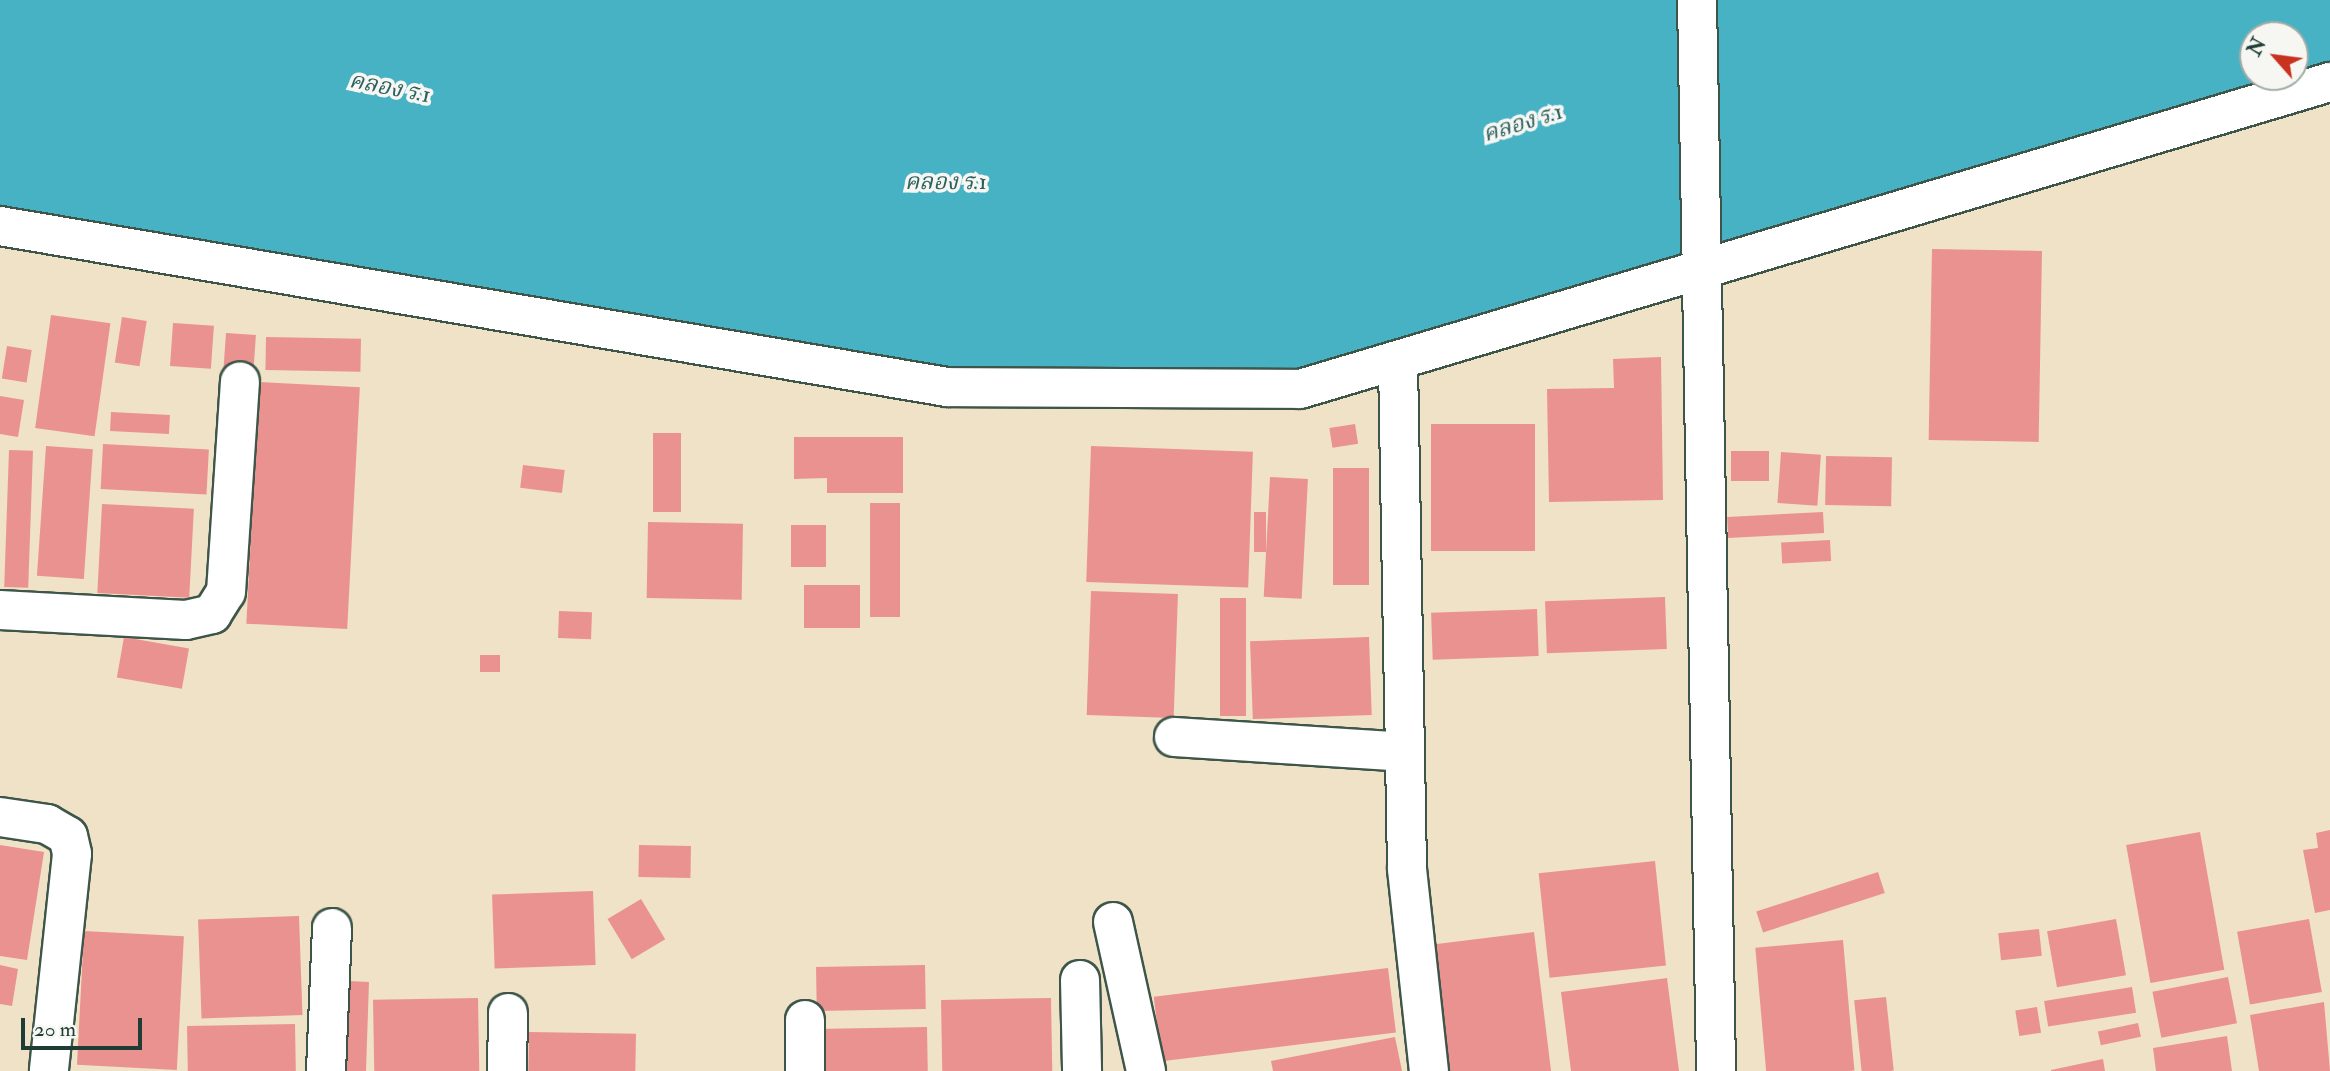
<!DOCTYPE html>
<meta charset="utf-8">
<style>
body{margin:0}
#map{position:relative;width:2330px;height:1071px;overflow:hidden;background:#f0e2c6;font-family:"IM FELL Double Pica","Noto Serif Thai",serif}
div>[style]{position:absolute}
.water>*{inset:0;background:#47b2c4}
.building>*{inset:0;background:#ea928f;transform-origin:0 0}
.roads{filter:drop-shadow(2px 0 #3e564a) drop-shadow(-2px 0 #3e564a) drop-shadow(0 2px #3e564a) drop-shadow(0 -2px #3e564a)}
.street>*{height:38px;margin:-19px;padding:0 19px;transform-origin:19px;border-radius:19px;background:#fff}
span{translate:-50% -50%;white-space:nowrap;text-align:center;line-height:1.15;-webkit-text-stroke:7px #f6f6f2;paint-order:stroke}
.water-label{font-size:23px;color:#2b605f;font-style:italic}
.north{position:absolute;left:2239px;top:21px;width:70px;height:70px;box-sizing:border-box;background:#f6f6f2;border:2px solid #a0aca6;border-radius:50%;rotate:298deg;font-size:19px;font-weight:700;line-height:28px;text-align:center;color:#1f3d34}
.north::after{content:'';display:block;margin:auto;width:24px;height:32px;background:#c8321e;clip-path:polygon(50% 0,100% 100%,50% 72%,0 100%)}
.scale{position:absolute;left:21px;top:1018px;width:121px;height:32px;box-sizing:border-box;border:4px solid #1f3d34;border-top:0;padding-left:9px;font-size:21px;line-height:24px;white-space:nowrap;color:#1f3d34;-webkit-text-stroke:5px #f6f6f2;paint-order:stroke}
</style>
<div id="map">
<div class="water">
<div style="clip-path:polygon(evenodd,0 0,2330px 0,2330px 73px,1316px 372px,948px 375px,0 208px,0 0,2253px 35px,2295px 35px,2295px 77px,2253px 77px,2253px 35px)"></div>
</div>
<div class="building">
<div style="left:1932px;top:249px;width:110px;height:191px;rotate:1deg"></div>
<div style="left:51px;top:315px;width:60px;height:114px;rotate:8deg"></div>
<div style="left:122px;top:317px;width:25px;height:46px;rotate:9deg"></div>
<div style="left:173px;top:323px;width:41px;height:43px;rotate:4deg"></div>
<div style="left:226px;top:333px;width:30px;height:35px;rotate:4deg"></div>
<div style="left:266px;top:337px;width:95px;height:33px;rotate:1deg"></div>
<div style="left:7px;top:346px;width:25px;height:33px;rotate:9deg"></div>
<div style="clip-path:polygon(1661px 357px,1663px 500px,1549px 502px,1547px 389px,1614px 388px,1613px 359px)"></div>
<div style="left:259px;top:382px;width:101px;height:242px;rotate:3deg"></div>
<div style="clip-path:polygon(0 396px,24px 400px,18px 437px,0 434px)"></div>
<div style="left:111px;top:412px;width:59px;height:19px;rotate:3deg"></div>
<div style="left:1355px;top:424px;width:20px;height:26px;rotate:81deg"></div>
<div style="left:1535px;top:424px;width:127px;height:104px;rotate:90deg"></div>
<div style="left:653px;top:433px;width:28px;height:79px"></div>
<div style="clip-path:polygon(794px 437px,903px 437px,903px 493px,827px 493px,827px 478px,794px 479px)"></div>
<div style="left:103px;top:444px;width:106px;height:45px;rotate:3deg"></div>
<div style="left:46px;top:446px;width:47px;height:130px;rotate:4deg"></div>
<div style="left:1091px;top:446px;width:162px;height:136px;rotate:2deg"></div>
<div style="left:9px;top:450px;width:24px;height:137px;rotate:2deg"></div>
<div style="left:1769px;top:451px;width:30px;height:38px;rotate:90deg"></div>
<div style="left:1781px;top:452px;width:40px;height:51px;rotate:4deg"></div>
<div style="left:1826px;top:456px;width:66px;height:49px;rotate:1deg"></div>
<div style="left:523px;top:465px;width:42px;height:23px;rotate:7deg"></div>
<div style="left:1333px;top:468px;width:36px;height:117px"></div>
<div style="left:1270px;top:477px;width:38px;height:120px;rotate:3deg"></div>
<div style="left:870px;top:503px;width:30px;height:114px"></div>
<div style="left:102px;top:504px;width:92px;height:89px;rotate:3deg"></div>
<div style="left:1254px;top:512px;width:12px;height:40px"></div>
<div style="left:1823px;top:512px;width:21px;height:96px;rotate:87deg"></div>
<div style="left:648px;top:522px;width:95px;height:76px;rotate:1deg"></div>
<div style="left:826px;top:525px;width:42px;height:35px;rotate:90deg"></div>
<div style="left:1830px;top:540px;width:21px;height:49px;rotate:87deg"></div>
<div style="left:804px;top:585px;width:56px;height:43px"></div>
<div style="left:1091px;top:591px;width:87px;height:124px;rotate:2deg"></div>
<div style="left:1665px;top:597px;width:52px;height:120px;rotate:88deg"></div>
<div style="left:1246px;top:598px;width:118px;height:26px;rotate:90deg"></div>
<div style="left:1537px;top:609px;width:47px;height:106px;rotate:88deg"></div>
<div style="left:559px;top:611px;width:33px;height:27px;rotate:2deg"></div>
<div style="left:124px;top:637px;width:66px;height:41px;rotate:10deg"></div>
<div style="left:1369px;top:637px;width:78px;height:119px;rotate:88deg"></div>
<div style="left:480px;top:655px;width:20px;height:17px"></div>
<div style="clip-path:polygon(2330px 830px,2330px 910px,2315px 913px,2303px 850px,2318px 848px,2316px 833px)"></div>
<div style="left:2200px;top:832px;width:140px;height:75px;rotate:80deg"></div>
<div style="clip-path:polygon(0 845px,44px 852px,27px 960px,0 956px)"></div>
<div style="left:639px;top:845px;width:52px;height:32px;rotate:1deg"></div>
<div style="left:1655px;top:861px;width:105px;height:117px;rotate:84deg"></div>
<div style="left:1878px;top:872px;width:22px;height:128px;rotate:72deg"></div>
<div style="left:593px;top:891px;width:74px;height:101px;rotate:88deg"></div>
<div style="left:641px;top:899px;width:47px;height:39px;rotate:59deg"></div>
<div style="left:299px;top:916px;width:99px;height:101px;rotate:88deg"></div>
<div style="left:2116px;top:919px;width:57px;height:70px;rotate:80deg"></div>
<div style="left:2309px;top:919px;width:74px;height:73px;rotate:80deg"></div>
<div style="left:2039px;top:929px;width:27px;height:41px;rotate:84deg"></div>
<div style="left:84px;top:931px;width:100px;height:134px;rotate:3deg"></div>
<div style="left:1534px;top:932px;width:140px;height:104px;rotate:83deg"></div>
<div style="left:1843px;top:940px;width:131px;height:88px;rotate:85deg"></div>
<div style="clip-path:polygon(0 965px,18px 969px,12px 1006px,0 1004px)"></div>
<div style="left:925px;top:965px;width:44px;height:109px;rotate:89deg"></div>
<div style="left:1388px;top:968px;width:65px;height:236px;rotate:83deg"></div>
<div style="left:2228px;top:977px;width:47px;height:77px;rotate:79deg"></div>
<div style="clip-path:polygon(1667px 978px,1679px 1071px,1571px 1071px,1561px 992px)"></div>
<div style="clip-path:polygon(348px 981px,369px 982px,366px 1071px,341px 1071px)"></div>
<div style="left:2132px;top:987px;width:26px;height:89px;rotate:81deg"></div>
<div style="left:1886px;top:997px;width:74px;height:32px;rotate:84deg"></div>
<div style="left:478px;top:998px;width:73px;height:105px;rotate:89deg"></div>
<div style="left:1051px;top:998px;width:73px;height:110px;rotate:89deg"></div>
<div style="clip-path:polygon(2324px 1002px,2330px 1071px,2259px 1071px,2250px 1015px)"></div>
<div style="left:2037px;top:1007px;width:26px;height:22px;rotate:81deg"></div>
<div style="left:2138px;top:1023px;width:14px;height:41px;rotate:78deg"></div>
<div style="left:295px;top:1024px;width:47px;height:108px;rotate:89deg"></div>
<div style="left:927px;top:1027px;width:44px;height:111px;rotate:89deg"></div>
<div style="left:529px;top:1032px;width:107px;height:39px;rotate:1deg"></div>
<div style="clip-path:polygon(2227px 1036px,2232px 1071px,2156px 1071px,2153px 1048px)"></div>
<div style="clip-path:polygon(1395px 1037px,1402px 1071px,1273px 1071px,1271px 1061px)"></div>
<div style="clip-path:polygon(2103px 1059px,2105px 1071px,2051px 1071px,2051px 1070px)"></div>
</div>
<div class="roads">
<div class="street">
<div style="left:1697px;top:0;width:1071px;rotate:88.98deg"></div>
<div style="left:0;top:226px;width:961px;rotate:9.65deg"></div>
<div style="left:947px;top:387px;width:353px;rotate:0.3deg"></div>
<div style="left:1300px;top:389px;width:1075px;rotate:-16.6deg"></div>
<div style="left:1398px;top:362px;width:507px;rotate:88.98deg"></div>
<div style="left:1407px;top:869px;width:203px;rotate:83.8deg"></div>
<div style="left:0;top:610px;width:186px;rotate:3.1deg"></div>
<div style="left:186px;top:620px;width:27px;rotate:-13deg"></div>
<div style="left:212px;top:614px;width:26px;rotate:-58deg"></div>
<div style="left:226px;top:592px;width:211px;rotate:-86.2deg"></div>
<div style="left:1174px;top:737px;width:230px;rotate:3.7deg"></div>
<div style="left:0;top:817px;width:48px;rotate:8.5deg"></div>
<div style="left:47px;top:824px;width:24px;rotate:30deg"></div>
<div style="left:68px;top:836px;width:18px;rotate:77deg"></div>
<div style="left:72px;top:854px;width:218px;rotate:96.1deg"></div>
<div style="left:1113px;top:922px;width:153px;rotate:77.5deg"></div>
<div style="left:1080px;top:980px;width:91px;rotate:88.7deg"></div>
<div style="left:326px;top:1071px;width:143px;rotate:-87.6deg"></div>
<div style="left:507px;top:1071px;width:58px;rotate:-89deg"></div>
<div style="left:805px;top:1071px;width:51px;rotate:-90deg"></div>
</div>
</div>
<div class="water-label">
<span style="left:390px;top:88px;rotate:11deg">คลอง ร.1</span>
<span style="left:1523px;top:123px;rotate:-17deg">คลอง ร.1</span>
<span style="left:946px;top:182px">คลอง ร.1</span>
</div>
<div class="north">N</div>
<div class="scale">20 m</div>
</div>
